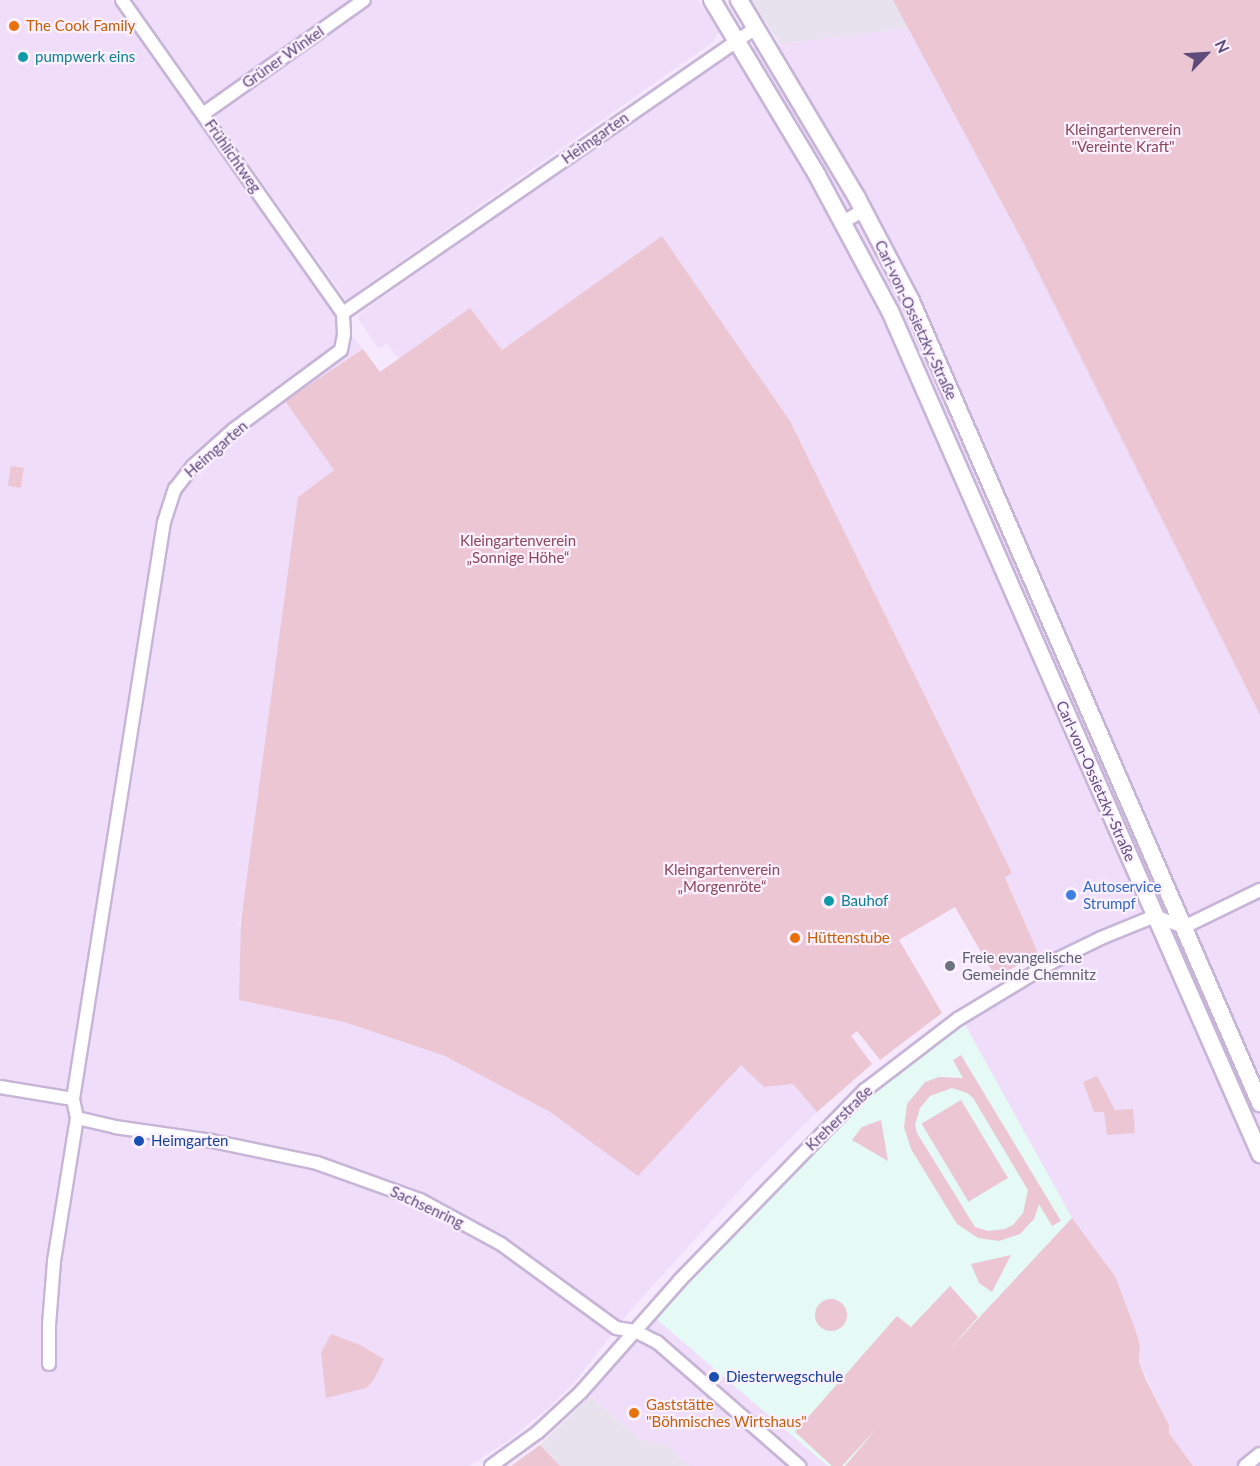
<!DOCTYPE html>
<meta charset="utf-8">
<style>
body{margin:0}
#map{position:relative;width:1260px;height:1466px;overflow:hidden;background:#f6e9fd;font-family:Lato,sans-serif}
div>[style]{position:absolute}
.residential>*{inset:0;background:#efddfa}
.industrial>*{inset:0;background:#e8e2ee}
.education>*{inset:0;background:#e5faf4}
.green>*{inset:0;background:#ecc6d3;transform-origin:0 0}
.round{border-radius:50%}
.roads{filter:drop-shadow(2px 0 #c7b5d7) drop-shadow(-2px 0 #c7b5d7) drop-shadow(0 2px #c7b5d7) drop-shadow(0 -2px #c7b5d7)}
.street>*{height:12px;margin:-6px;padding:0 6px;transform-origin:6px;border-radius:6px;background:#fff}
.secondary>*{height:16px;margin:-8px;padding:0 8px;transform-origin:8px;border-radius:8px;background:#fff}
.dots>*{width:16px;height:16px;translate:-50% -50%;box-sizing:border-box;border:3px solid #faf0ff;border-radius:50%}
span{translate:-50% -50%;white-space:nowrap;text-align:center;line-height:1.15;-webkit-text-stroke:4.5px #faf0ff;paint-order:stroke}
.food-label{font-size:15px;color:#c56008}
.left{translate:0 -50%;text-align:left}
.culture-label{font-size:15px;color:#0d838f}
.street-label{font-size:15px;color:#5e4b79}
.park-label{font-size:15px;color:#8b4858}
.shop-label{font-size:15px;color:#366cbe}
.worship-label{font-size:15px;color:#5b616d}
.transit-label{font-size:15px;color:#164399}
.north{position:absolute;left:1176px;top:24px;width:60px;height:60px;-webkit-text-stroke:4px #faf0ff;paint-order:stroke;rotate:65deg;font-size:16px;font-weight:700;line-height:24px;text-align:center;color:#5e4b79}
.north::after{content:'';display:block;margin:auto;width:21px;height:27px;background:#5e4b79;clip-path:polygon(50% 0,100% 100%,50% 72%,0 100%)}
</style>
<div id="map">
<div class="residential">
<div style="clip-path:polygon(0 0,111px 0,328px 306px,363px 349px,285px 401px,334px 470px,298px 497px,252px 853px,239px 926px,242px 927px,239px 1000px,344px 1022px,445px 1056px,550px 1112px,638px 1175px,741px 1064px,764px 1087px,793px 1084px,817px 1112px,746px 1183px,635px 1305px,573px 1384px,547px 1409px,509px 1440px,469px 1466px,0 1466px)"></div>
<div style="clip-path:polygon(133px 0,698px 0,719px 32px,713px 42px,346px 300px)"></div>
<div style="clip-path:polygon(909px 28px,1023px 242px,1260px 715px,1260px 1466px,1193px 1466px,1169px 1433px,1169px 1425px,1139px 1362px,1140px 1346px,1115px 1276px,1072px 1218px,964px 1023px,1045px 969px,1005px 876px,1012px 873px,790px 421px,662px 236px,502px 350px,470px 308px,398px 359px,387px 343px,379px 349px,358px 318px,359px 314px,734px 50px)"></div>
<div style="clip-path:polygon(653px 1316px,828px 1466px,689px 1466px,667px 1446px,639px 1439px,585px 1391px)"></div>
</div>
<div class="industrial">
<div style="clip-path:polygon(751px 0,893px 0,909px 28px,780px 44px)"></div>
<div style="clip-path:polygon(590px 1396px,639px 1439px,667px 1446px,689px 1466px,560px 1466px,540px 1445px)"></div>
</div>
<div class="education">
<div style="clip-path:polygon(964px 1023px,1072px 1218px,922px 1379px,845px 1466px,828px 1466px,653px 1316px,867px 1093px)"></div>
</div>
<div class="green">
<div style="clip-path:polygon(893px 0,1260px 0,1260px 715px,1023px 242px)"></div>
<div style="clip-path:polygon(662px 236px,790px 421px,1012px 873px,1005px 877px,1038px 953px,996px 978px,955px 907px,899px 940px,942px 1013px,880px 1060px,857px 1031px,851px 1036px,872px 1064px,817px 1112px,793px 1084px,764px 1087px,741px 1065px,638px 1176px,550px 1112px,445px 1056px,344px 1022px,239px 1000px,239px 996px,241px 921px,298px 497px,334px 470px,285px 401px,363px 349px,380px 372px,470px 308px,502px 350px)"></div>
<div style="left:11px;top:466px;width:13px;height:20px;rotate:9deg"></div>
<div style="clip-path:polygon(evenodd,961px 1055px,1061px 1221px,1052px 1226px,1039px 1204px,1034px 1219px,1020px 1234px,999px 1241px,978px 1238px,957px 1224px,911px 1149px,904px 1127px,907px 1104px,925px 1082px,939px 1077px,963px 1078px,953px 1060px,961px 1055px,952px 1088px,967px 1093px,973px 1098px,1028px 1190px,1023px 1213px,1013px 1225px,1005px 1229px,988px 1231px,975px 1227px,917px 1133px,915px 1125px,920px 1108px,930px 1096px,952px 1088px)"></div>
<div style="clip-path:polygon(1097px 1076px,1115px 1110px,1133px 1109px,1135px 1133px,1107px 1135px,1104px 1112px,1094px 1112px,1083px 1082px)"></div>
<div style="left:961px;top:1100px;width:91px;height:46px;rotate:59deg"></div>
<div style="clip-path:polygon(881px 1120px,888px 1161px,852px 1140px,862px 1127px)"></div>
<div style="clip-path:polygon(1072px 1218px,1115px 1276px,1135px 1329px,1140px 1346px,1139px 1362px,1146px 1380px,1169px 1425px,1169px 1433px,1193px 1466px,845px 1466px,877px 1428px,842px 1466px,832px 1466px,795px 1432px,897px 1316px,911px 1327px,950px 1286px,978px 1317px,948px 1351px)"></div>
<div style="clip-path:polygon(1011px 1255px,992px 1292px,979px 1283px,971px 1264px)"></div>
<div class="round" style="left:815px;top:1299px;width:32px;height:32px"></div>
<div style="clip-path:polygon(331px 1334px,358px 1344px,384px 1359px,373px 1381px,366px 1388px,326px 1398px,321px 1353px)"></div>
<div style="clip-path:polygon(540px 1445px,560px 1466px,511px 1466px)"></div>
</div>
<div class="roads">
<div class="street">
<div style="left:122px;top:0;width:383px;rotate:54.8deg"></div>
<div style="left:203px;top:114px;width:197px;rotate:-35.3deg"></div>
<div style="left:843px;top:222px;width:24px;rotate:-30deg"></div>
<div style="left:343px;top:313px;width:503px;rotate:-34.64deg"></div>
<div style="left:0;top:1087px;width:74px;rotate:9.3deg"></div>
<div style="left:77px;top:1118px;width:39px;rotate:13deg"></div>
<div style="left:115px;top:1127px;width:98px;rotate:8.2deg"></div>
<div style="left:212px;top:1141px;width:107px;rotate:11.8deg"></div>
<div style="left:317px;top:1163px;width:109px;rotate:19.8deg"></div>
<div style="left:420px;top:1200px;width:92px;rotate:28.5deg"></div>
<div style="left:501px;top:1244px;width:142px;rotate:36.1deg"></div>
<div style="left:616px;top:1328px;width:19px;rotate:9deg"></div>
<div style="left:635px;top:1331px;width:25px;rotate:27deg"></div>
<div style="left:657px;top:1342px;width:189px;rotate:41.1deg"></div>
<div style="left:49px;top:1364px;width:39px;rotate:-90deg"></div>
<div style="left:49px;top:1325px;width:64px;rotate:-85.5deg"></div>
<div style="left:54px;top:1261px;width:145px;rotate:-80.9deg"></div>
<div style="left:77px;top:1118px;width:19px;rotate:-102deg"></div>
<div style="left:73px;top:1099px;width:584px;rotate:-81.04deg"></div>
<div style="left:164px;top:522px;width:35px;rotate:-72deg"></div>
<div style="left:175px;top:489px;width:29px;rotate:-52deg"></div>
<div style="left:193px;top:466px;width:54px;rotate:-42deg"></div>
<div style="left:233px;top:430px;width:134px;rotate:-36.5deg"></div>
<div style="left:341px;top:350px;width:16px;rotate:-79deg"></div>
<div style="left:344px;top:334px;width:21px;rotate:-93deg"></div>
<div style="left:491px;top:1466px;width:58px;rotate:-35.9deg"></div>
<div style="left:538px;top:1432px;width:59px;rotate:-42.9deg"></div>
<div style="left:581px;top:1392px;width:149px;rotate:-48.5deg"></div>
<div style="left:680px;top:1280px;width:265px;rotate:-45.8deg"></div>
<div style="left:865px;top:1090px;width:117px;rotate:-37.4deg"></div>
<div style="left:958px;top:1019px;width:110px;rotate:-31.2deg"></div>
<div style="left:1052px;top:962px;width:55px;rotate:-26.1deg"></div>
<div style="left:1101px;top:938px;width:58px;rotate:-22.2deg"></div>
<div style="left:1155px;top:916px;width:31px;rotate:21deg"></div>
<div style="left:1184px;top:927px;width:85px;rotate:-26deg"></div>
<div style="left:1245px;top:1466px;width:19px;rotate:-39deg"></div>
</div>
<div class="secondary">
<div style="left:712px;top:0;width:204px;rotate:59deg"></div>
<div style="left:817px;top:175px;width:154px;rotate:61.8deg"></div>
<div style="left:890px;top:311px;width:921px;rotate:66.3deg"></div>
<div style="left:739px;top:0;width:230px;rotate:59.2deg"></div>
<div style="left:857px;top:198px;width:116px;rotate:62.3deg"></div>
<div style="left:911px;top:301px;width:875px;rotate:66.48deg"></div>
</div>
</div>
<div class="dots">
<div style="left:14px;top:26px;background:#e8710a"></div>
<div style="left:23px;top:57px;background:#0f9aa8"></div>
<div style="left:1071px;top:895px;background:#3f7fe0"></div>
<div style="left:829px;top:901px;background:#0f9aa8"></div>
<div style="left:795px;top:938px;background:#e8710a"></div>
<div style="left:950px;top:966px;background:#6b7280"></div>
<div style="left:139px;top:1141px;background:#1a4fb4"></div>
<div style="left:714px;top:1377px;background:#1a4fb4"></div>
<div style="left:634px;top:1413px;background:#e8710a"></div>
</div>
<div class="food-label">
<span class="left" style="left:26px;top:26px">The Cook Family</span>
<span class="left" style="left:807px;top:938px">Hüttenstube</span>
<span class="left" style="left:646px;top:1413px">Gaststätte<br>"Böhmisches Wirtshaus"</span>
</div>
<div class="culture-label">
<span class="left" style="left:35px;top:57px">pumpwerk eins</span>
<span class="left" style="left:841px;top:901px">Bauhof</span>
</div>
<div class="street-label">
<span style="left:283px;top:57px;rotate:-35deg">Grüner Winkel</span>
<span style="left:595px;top:138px;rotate:-35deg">Heimgarten</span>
<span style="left:233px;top:156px;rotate:55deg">Frühlichtweg</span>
<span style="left:916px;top:320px;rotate:65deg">Carl-von-Ossietzky-Straße</span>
<span style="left:216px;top:449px;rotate:-41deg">Heimgarten</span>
<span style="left:1096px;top:781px;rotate:66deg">Carl-von-Ossietzky-Straße</span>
<span style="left:839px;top:1118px;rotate:-44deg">Kreherstraße</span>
<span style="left:427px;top:1207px;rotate:25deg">Sachsenring</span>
</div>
<div class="park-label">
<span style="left:1123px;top:138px">Kleingartenverein<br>"Vereinte Kraft"</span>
<span style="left:518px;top:549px">Kleingartenverein<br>„Sonnige Höhe“</span>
<span style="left:722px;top:878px">Kleingartenverein<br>„Morgenröte“</span>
</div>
<div class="shop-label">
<span class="left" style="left:1083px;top:895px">Autoservice<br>Strumpf</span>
</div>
<div class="worship-label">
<span class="left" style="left:962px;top:966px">Freie evangelische<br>Gemeinde Chemnitz</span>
</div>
<div class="transit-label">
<span class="left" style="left:151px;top:1141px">Heimgarten</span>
<span class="left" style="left:726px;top:1377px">Diesterwegschule</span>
</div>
<div class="north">N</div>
</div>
